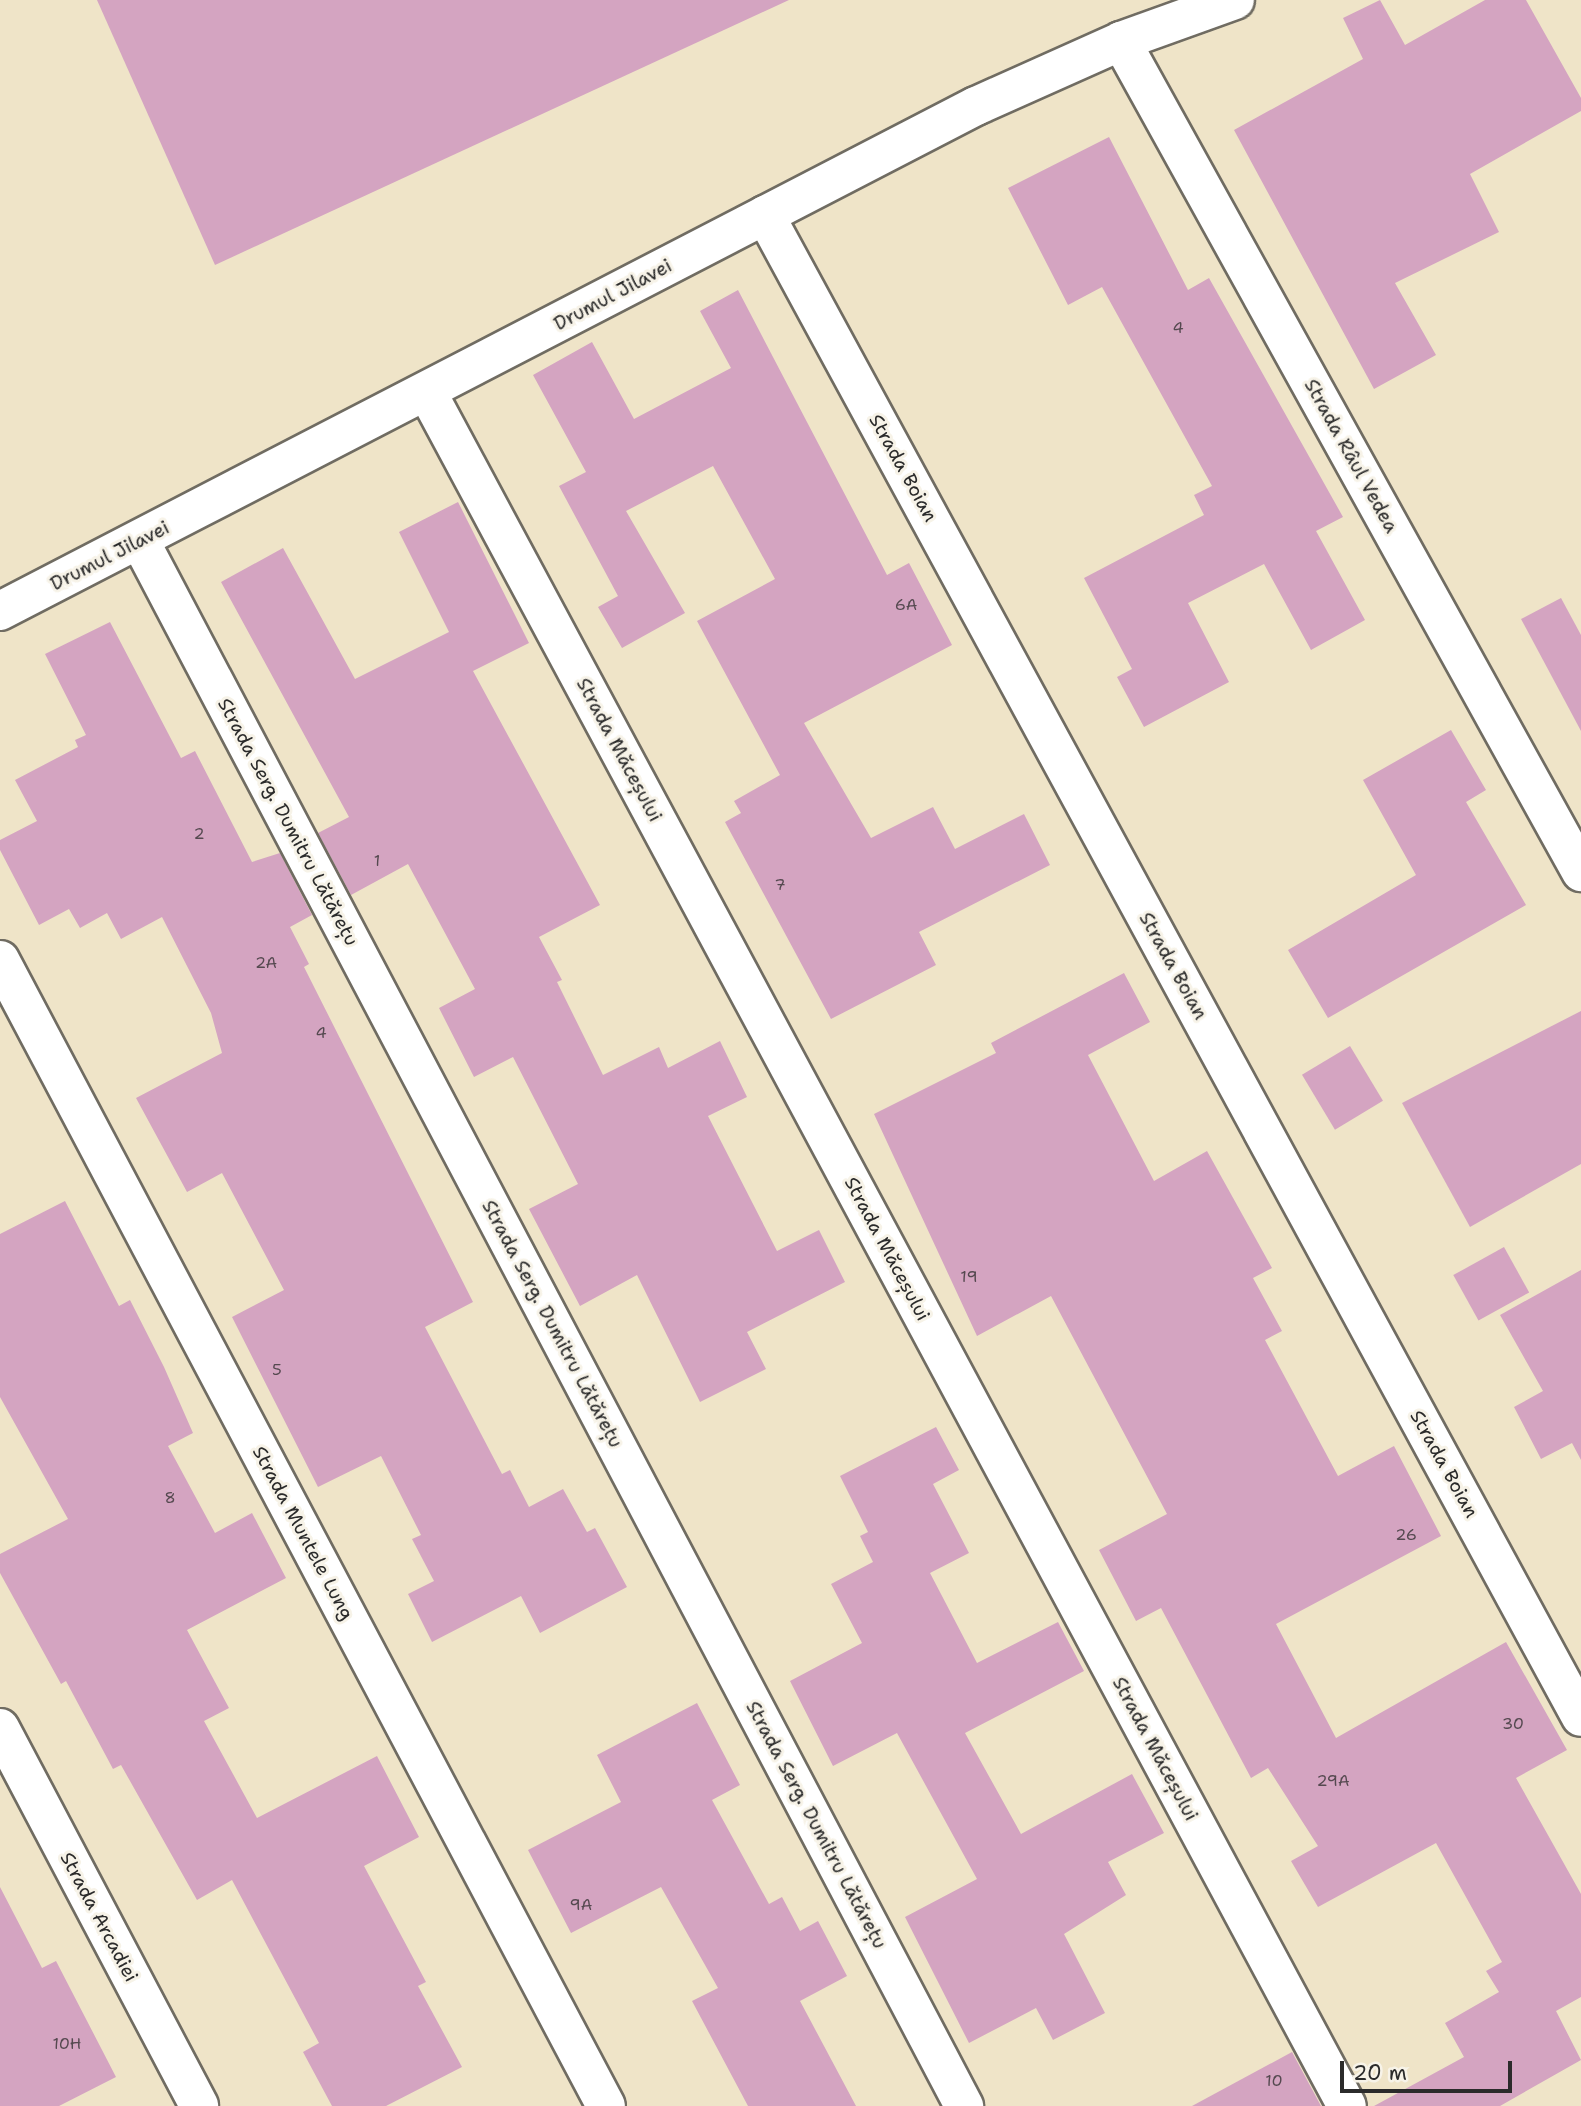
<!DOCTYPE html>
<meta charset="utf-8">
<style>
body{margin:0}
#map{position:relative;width:1581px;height:2106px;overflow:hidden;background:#efe4c8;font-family:"Shantell Sans",sans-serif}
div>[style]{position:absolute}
.building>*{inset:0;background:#d4a4c1;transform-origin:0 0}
.roads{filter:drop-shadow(2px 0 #706c62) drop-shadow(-2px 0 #706c62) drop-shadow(0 2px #706c62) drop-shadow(0 -2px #706c62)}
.minor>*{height:38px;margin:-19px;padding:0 19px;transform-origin:19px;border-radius:19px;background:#fff}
span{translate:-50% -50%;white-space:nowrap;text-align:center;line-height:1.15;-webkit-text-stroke:6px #f7f3e8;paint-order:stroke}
.number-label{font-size:16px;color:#554950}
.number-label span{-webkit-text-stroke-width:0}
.street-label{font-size:19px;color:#2b2b2b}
.scale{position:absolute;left:1340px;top:2061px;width:172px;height:32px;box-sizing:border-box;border:4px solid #2b2b2b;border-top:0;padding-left:9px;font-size:21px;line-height:24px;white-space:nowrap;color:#2b2b2b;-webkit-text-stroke:5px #f7f3e8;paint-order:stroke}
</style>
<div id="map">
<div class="building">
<div style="clip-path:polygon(97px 0,789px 0,215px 265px)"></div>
<div style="clip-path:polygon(1380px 0,1405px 45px,1485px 0,1526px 0,1581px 98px,1581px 111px,1470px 174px,1499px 232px,1395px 283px,1436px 355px,1374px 389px,1234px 130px,1363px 59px,1343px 18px)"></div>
<div style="clip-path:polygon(1109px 137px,1188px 290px,1209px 278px,1343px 517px,1316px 531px,1365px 620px,1311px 650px,1264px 564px,1188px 603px,1229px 682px,1144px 727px,1117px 677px,1132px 669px,1084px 578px,1204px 515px,1194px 495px,1212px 486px,1102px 287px,1068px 305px,1008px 188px)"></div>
<div style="clip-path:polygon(738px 290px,887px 575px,909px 563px,952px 645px,804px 723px,871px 838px,933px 807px,955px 849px,1024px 814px,1050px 865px,919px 932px,936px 965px,831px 1019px,725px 822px,741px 813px,734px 801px,780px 775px,697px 621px,775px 579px,713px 466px,626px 511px,685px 613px,622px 648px,598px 607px,618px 596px,559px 486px,586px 472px,533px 375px,592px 342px,634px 419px,731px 368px,700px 311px)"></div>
<div style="clip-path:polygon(458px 502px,529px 643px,473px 671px,600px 905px,539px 937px,562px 980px,557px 982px,603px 1075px,659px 1047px,668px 1068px,720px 1041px,747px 1097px,708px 1116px,777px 1251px,819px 1230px,845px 1282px,747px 1332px,766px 1369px,700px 1402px,637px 1275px,580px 1306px,529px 1209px,578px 1184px,513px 1057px,474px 1077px,439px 1008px,475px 989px,408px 864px,351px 895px,318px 833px,349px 817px,221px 582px,283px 548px,355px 679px,449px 632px,399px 532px)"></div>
<div style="clip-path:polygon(1561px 598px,1581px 635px,1581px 731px,1521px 619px)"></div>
<div style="clip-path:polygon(110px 622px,181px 758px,195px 751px,252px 862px,280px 853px,312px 915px,290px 927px,309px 964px,304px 967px,473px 1302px,425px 1327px,502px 1474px,510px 1470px,529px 1507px,563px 1489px,587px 1532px,595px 1528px,627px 1587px,540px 1633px,521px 1596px,432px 1642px,408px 1594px,434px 1581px,412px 1539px,421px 1535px,381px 1456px,318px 1487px,232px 1317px,284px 1290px,222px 1173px,187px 1192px,136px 1098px,222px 1053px,211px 1013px,162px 917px,121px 939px,107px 913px,80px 928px,69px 909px,39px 925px,0 850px,0 840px,37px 821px,15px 780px,78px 747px,75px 740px,86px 735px,45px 654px)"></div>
<div style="clip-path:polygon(1451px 730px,1486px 790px,1466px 802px,1526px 905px,1328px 1018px,1288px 950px,1416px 875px,1363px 780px)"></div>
<div style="clip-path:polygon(1124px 973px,1150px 1022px,1088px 1055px,1154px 1181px,1207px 1151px,1272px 1268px,1253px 1278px,1282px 1331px,1265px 1340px,1338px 1476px,1394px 1446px,1441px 1536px,1276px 1624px,1336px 1738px,1506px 1642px,1567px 1750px,1516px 1778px,1581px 1894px,1581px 1997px,1556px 2011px,1581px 2060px,1500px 2106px,1374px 2106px,1464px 2057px,1445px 2023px,1499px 1992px,1486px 1971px,1502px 1962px,1436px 1843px,1318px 1907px,1291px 1861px,1318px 1846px,1268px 1768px,1251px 1778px,1161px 1608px,1136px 1621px,1099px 1550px,1167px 1514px,1051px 1296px,977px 1336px,874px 1114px,996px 1053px,991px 1043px)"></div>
<div style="clip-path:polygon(1581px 1011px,1581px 1164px,1470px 1227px,1402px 1103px)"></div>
<div style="left:1350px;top:1046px;width:64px;height:56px;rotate:59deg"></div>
<div style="clip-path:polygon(65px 1201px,119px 1306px,130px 1300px,164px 1367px,193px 1433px,168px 1446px,215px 1533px,252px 1513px,286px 1578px,187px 1630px,229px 1708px,204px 1721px,257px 1818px,377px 1756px,419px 1837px,364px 1866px,426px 1982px,418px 1986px,462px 2067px,386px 2106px,332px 2106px,303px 2052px,319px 2043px,232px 1880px,197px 1900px,121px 1765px,113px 1769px,66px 1681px,61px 1684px,0 1573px,0 1554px,68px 1519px,0 1397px,0 1234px)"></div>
<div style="left:1504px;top:1247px;width:52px;height:58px;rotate:61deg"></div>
<div style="clip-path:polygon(1581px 1270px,1581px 1460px,1572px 1443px,1541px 1459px,1514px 1407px,1543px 1391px,1500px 1315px)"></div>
<div style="clip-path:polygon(936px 1427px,959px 1470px,933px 1484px,969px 1553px,930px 1573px,977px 1663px,1058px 1622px,1084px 1671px,965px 1733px,1021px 1834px,1132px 1774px,1164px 1833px,1108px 1862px,1126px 1895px,1064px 1934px,1105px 2013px,1053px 2040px,1036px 2008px,969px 2043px,905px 1917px,977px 1879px,897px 1733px,833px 1766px,790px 1681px,862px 1643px,831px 1584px,873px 1562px,860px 1536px,868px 1532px,840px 1476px)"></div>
<div style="clip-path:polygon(697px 1703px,740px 1785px,712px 1800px,769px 1904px,782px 1897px,800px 1931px,818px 1921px,847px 1976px,800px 2001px,856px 2106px,748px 2106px,692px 2001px,718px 1988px,661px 1887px,571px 1933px,528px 1850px,621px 1802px,597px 1755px)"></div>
<div style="clip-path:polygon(0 1887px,42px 1968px,56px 1961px,116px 2077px,59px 2106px,0 2106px)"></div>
<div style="clip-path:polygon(1292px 2052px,1321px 2106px,1192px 2106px)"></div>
</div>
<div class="roads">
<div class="minor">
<div style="left:1121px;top:41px;width:950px;rotate:61.03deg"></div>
<div style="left:765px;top:215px;width:1709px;rotate:61.49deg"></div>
<div style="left:427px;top:392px;width:1945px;rotate:61.78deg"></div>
<div style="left:140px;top:541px;width:1769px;rotate:62.23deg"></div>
<div style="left:0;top:611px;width:1099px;rotate:-27.36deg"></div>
<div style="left:976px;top:106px;width:159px;rotate:-24.1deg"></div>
<div style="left:1121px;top:41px;width:121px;rotate:-19.8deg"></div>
<div style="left:0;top:960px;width:1296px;rotate:62.13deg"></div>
<div style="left:0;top:1728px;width:427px;rotate:62.2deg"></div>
</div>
</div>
<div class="number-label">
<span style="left:1178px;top:328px">4</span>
<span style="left:906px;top:605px">6A</span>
<span style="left:199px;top:834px">2</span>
<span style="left:377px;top:861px">1</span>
<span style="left:780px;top:885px">7</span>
<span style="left:266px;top:963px">2A</span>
<span style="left:321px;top:1033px">4</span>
<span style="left:969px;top:1277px">19</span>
<span style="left:277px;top:1370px">5</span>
<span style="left:170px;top:1498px">8</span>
<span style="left:1406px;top:1535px">26</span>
<span style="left:1513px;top:1724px">30</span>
<span style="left:1333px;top:1781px">29A</span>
<span style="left:581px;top:1905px">9A</span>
<span style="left:67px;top:2044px">10H</span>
<span style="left:1274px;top:2081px">10</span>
</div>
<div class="street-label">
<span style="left:613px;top:295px;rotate:-28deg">Drumul Jilavei</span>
<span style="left:1351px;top:456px;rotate:61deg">Strada Râul Vedea</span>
<span style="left:903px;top:468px;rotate:61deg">Strada Boian</span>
<span style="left:110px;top:556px;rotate:-27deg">Drumul Jilavei</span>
<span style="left:619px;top:750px;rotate:62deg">Strada Măceșului</span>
<span style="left:288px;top:822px;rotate:62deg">Strada Serg. Dumitru Lătărețu</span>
<span style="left:1173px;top:966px;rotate:61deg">Strada Boian</span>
<span style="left:887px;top:1249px;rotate:62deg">Strada Măceșului</span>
<span style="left:552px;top:1324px;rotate:62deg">Strada Serg. Dumitru Lătărețu</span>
<span style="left:1444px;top:1464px;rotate:61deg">Strada Boian</span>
<span style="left:303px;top:1533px;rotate:62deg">Strada Muntele Lung</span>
<span style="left:1155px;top:1749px;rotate:62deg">Strada Măceșului</span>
<span style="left:816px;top:1825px;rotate:62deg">Strada Serg. Dumitru Lătărețu</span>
<span style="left:99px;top:1917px;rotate:62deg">Strada Arcadiei</span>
</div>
<div class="scale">20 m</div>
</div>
